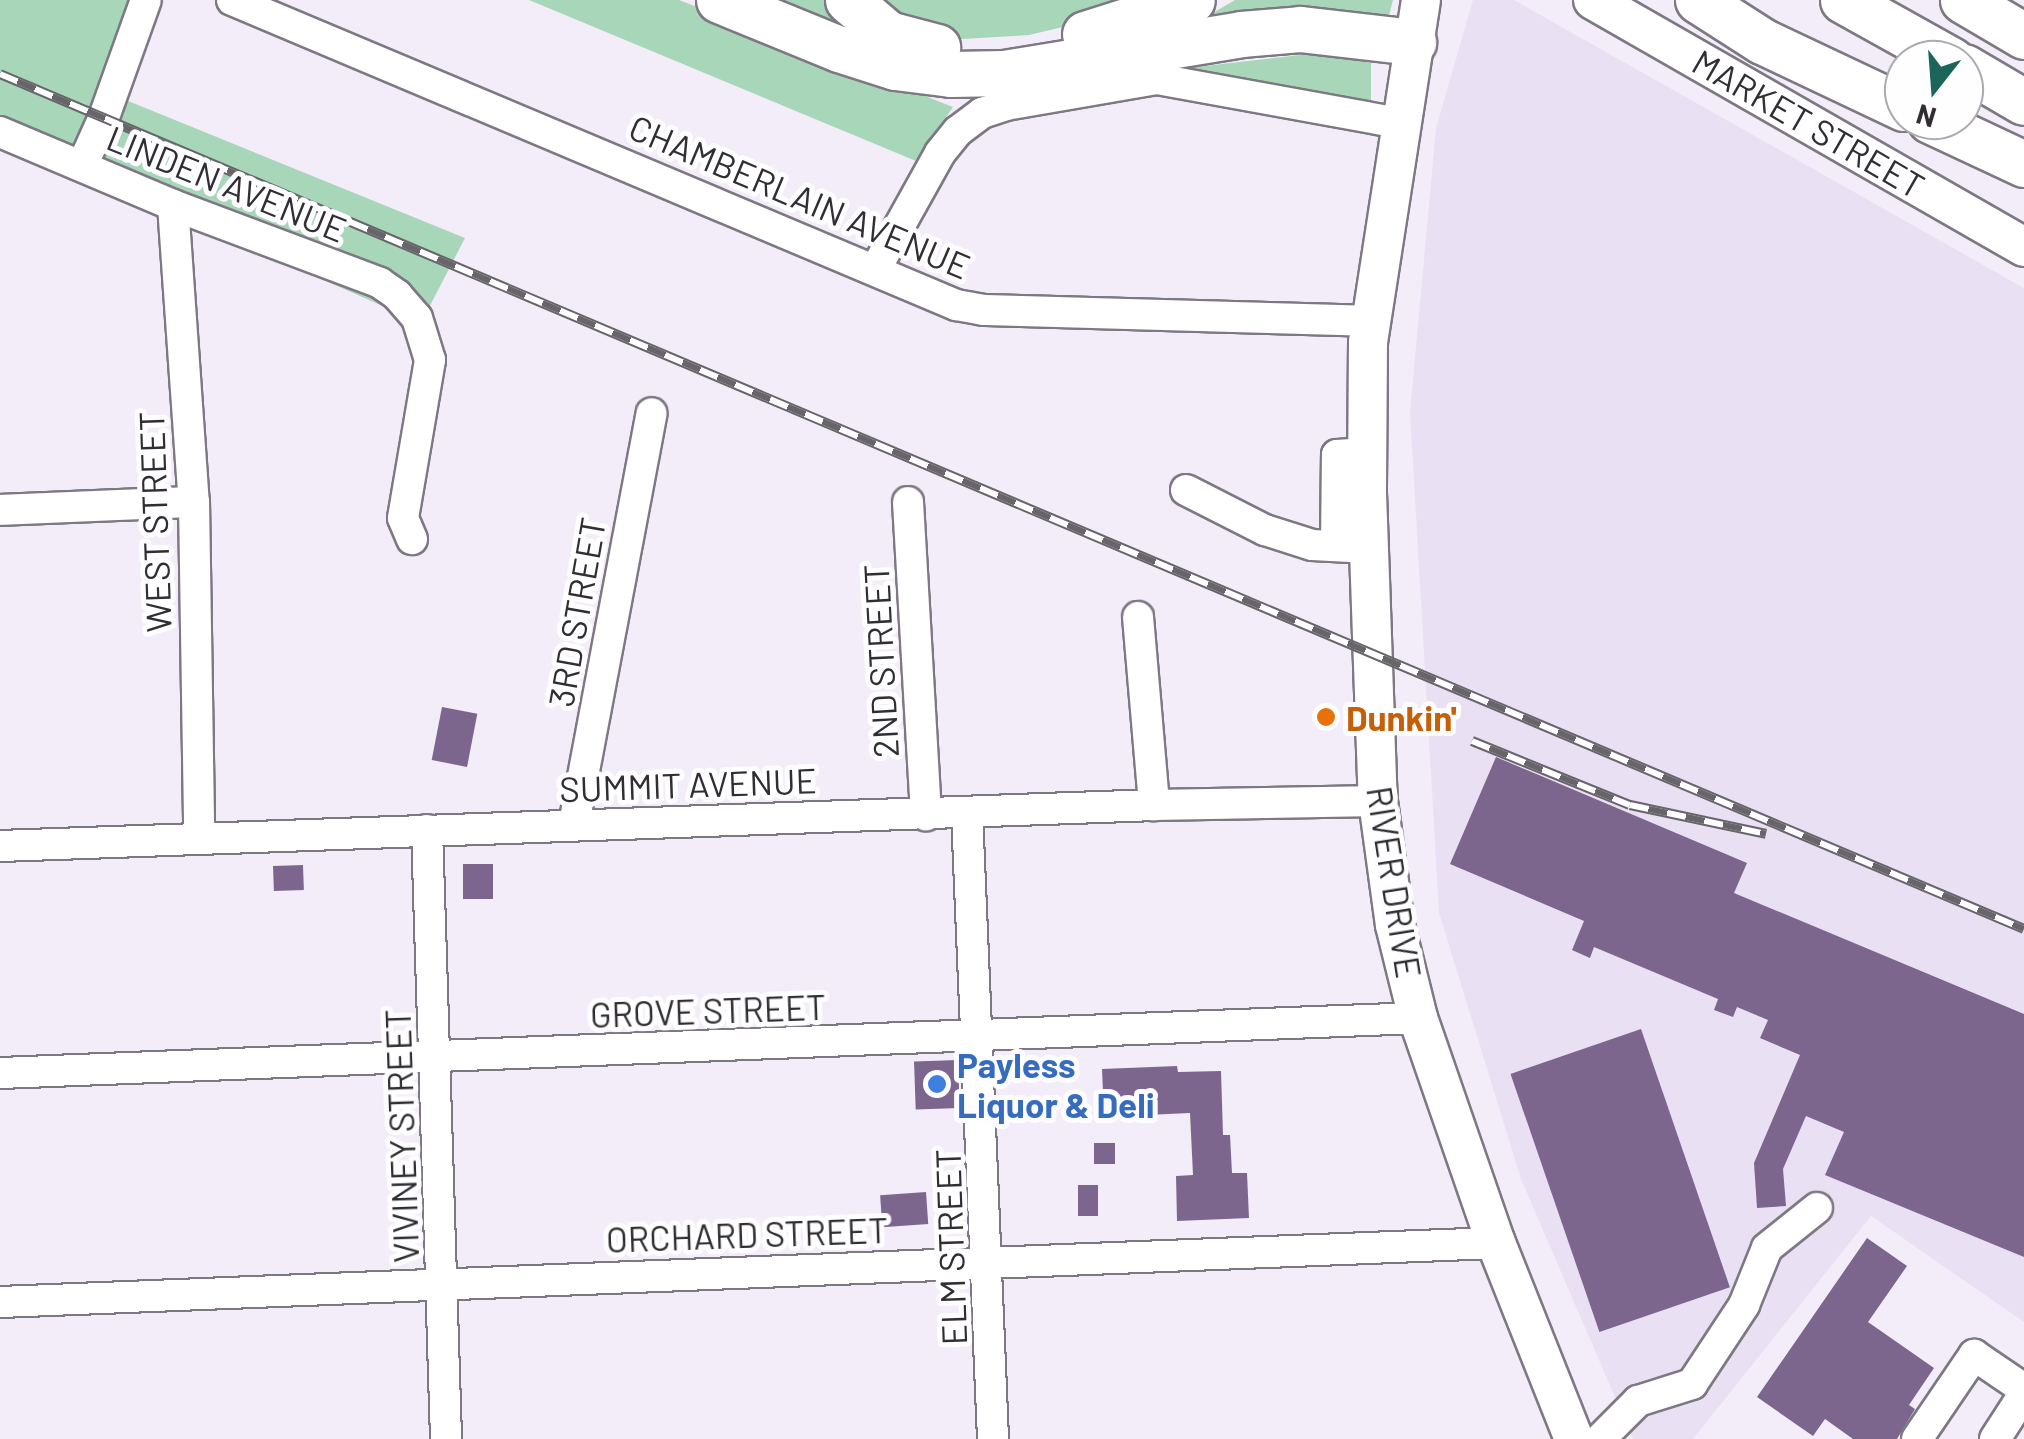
<!DOCTYPE html>
<style>
body{margin:0}
#map{position:relative;width:2024px;height:1439px;overflow:hidden;background:#f3edf9;font-family:Barlow,sans-serif}
div>[style]{position:absolute}
.built>*{inset:0;background:#eae0f3}
.green>*{inset:0;background:#a8d6b9}
.building>*{inset:0;background:#7d668e;transform-origin:0 0}
.roads{filter:drop-shadow(2px 0 #7e7883) drop-shadow(-2px 0 #7e7883) drop-shadow(0 2px #7e7883) drop-shadow(0 -2px #7e7883)}
.minor>*{height:30px;margin:-15px;padding:0 15px;transform-origin:15px;border-radius:15px;background:#fff}
.major>*{height:38px;margin:-19px;padding:0 19px;transform-origin:19px;border-radius:19px;background:#fff}
.highway>*{height:45px;margin:-22.5px;padding:0 22.5px;transform-origin:22.5px;border-radius:22.5px;background:#fff}
.rail>*{height:10px;margin-top:-5px;transform-origin:0;background:repeating-linear-gradient(90deg,#fefdff 0 19px,#67646a 0 38px);box-sizing:border-box;border-block:2px solid #67646a}
.dots>*{width:28px;height:28px;translate:-50% -50%;box-sizing:border-box;border:5px solid #fefdff;border-radius:50%}
span{translate:-50% -50%;white-space:nowrap;text-align:center;line-height:1.15;-webkit-text-stroke:10px #fefdff;paint-order:stroke}
.street-label{font-size:35px;color:#302e32}
.food-label{font-size:35px;color:#c56008;font-weight:700}
.left{translate:0 -50%;text-align:left}
.shop-label{font-size:35px;color:#366cbe;font-weight:700}
.north{position:absolute;left:1884px;top:40px;width:100px;height:100px;box-sizing:border-box;background:#fefdff;border:2px solid #acaaad;border-radius:50%;rotate:197deg;font-size:28px;font-weight:700;line-height:40px;text-align:center;color:#302e32}
.north::after{content:'';display:block;margin:auto;width:35px;height:45px;background:#1c655b;clip-path:polygon(50% 0,100% 100%,50% 72%,0 100%)}
</style>
<div id="map">
<div class="built">
<div style="clip-path:polygon(1473px 0,1514px 0,2024px 288px,2024px 1322px,1871px 1216px,1693px 1439px,1633px 1439px,1521px 1179px,1439px 913px,1410px 412px,1436px 128px)"></div>
</div>
<div class="green">
<div style="clip-path:polygon(0 0,146px 0,111px 94px,465px 238px,421px 323px,0 137px)"></div>
<div style="clip-path:polygon(529px 0,679px 0,953px 107px,916px 161px)"></div>
<div style="clip-path:polygon(735px 0,826px 0,883px 56px)"></div>
<div style="clip-path:polygon(863px 0,1154px 0,1130px 11px,1029px 35px,946px 40px)"></div>
<div style="clip-path:polygon(1235px 0,1393px 0,1387px 23px,1182px 31px)"></div>
<div style="clip-path:polygon(1317px 53px,1371px 63px,1371px 106px,1170px 70px)"></div>
</div>
<div class="building">
<div style="left:442px;top:707px;width:36px;height:54px;rotate:11deg"></div>
<div style="clip-path:polygon(1496px 757px,1747px 863px,1734px 893px,2024px 1014px,2024px 1257px,1825px 1175px,1844px 1132px,1806px 1116px,1783px 1169px,1786px 1206px,1757px 1208px,1754px 1163px,1800px 1055px,1760px 1038px,1768px 1020px,1737px 1007px,1733px 1017px,1714px 1010px,1718px 999px,1594px 947px,1590px 958px,1572px 950px,1584px 921px,1450px 864px)"></div>
<div style="left:463px;top:864px;width:30px;height:35px"></div>
<div style="left:303px;top:865px;width:25px;height:30px;rotate:88deg"></div>
<div style="left:1641px;top:1029px;width:273px;height:138px;rotate:71deg"></div>
<div style="left:958px;top:1060px;width:48px;height:44px;rotate:88deg"></div>
<div style="clip-path:polygon(1177px 1066px,1178px 1072px,1221px 1071px,1223px 1135px,1230px 1135px,1232px 1173px,1247px 1173px,1249px 1218px,1177px 1221px,1176px 1176px,1193px 1175px,1190px 1113px,1104px 1117px,1102px 1069px)"></div>
<div style="left:1094px;top:1143px;width:21px;height:21px"></div>
<div style="left:1078px;top:1185px;width:20px;height:31px"></div>
<div style="left:926px;top:1192px;width:32px;height:46px;rotate:86deg"></div>
<div style="clip-path:polygon(1867px 1238px,1907px 1266px,1868px 1322px,1934px 1368px,1909px 1405px,1915px 1409px,1897px 1439px,1853px 1439px,1825px 1419px,1813px 1436px,1757px 1397px)"></div>
</div>
<div class="roads">
<div class="minor">
<div style="left:232px;top:0;width:786px;rotate:22.84deg"></div>
<div style="left:956px;top:305px;width:27px;rotate:10deg"></div>
<div style="left:983px;top:310px;width:386px;rotate:1.6deg"></div>
<div style="left:0;top:132px;width:188px;rotate:22.9deg"></div>
<div style="left:173px;top:205px;width:221px;rotate:20.6deg"></div>
<div style="left:380px;top:283px;width:21px;rotate:35deg"></div>
<div style="left:397px;top:295px;width:30px;rotate:49deg"></div>
<div style="left:417px;top:318px;width:44px;rotate:72.8deg"></div>
<div style="left:430px;top:360px;width:160px;rotate:99.7deg"></div>
<div style="left:403px;top:518px;width:23px;rotate:67deg"></div>
<div style="left:82px;top:166px;width:54px;rotate:-65.8deg"></div>
<div style="left:104px;top:117px;width:124px;rotate:-70.3deg"></div>
<div style="left:173px;top:205px;width:298px;rotate:86deg"></div>
<div style="left:194px;top:502px;width:335px;rotate:89.1deg"></div>
<div style="left:875px;top:270px;width:134px;rotate:-60.9deg"></div>
<div style="left:940px;top:153px;width:28px;rotate:-51deg"></div>
<div style="left:958px;top:131px;width:30px;rotate:-37deg"></div>
<div style="left:982px;top:113px;width:25px;rotate:-18deg"></div>
<div style="left:1006px;top:105px;width:153px;rotate:-9.8deg"></div>
<div style="left:1157px;top:79px;width:247px;rotate:10.3deg"></div>
<div style="left:1186px;top:490px;width:89px;rotate:26.9deg"></div>
<div style="left:1265px;top:530px;width:49px;rotate:17.7deg"></div>
<div style="left:1312px;top:545px;width:57px;rotate:3deg"></div>
<div style="left:908px;top:502px;width:314px;rotate:86.7deg"></div>
<div style="left:0;top:510px;width:194px;rotate:-2.4deg"></div>
<div style="left:1336px;top:546px;width:91px;rotate:-89.4deg"></div>
<div style="left:1337px;top:455px;width:30px;rotate:-4deg"></div>
<div style="left:1138px;top:617px;width:189px;rotate:85.1deg"></div>
<div style="left:967px;top:813px;width:627px;rotate:87.62deg"></div>
<div style="left:574px;top:824px;width:418px;rotate:-79.3deg"></div>
<div style="left:427px;top:830px;width:609px;rotate:88.21deg"></div>
<div style="left:0;top:846px;width:1155px;rotate:-2.03deg"></div>
<div style="left:1154px;top:805px;width:224px;rotate:-1deg"></div>
<div style="left:0;top:1073px;width:1419px;rotate:-2.22deg"></div>
<div style="left:0;top:1302px;width:1497px;rotate:-2.26deg"></div>
<div style="left:1600px;top:1439px;width:54px;rotate:-45deg"></div>
<div style="left:1638px;top:1401px;width:57px;rotate:-17.5deg"></div>
<div style="left:1692px;top:1384px;width:95px;rotate:-56.6deg"></div>
<div style="left:1744px;top:1305px;width:61px;rotate:-68deg"></div>
<div style="left:1767px;top:1248px;width:64px;rotate:-38.7deg"></div>
<div style="left:1917px;top:1439px;width:102px;rotate:-55.8deg"></div>
<div style="left:1974px;top:1355px;width:60px;rotate:34.2deg"></div>
<div style="left:1995px;top:1439px;width:54px;rotate:-57.2deg"></div>
</div>
<div class="major">
<div style="left:1421px;top:0;width:346px;rotate:98.8deg"></div>
<div style="left:1368px;top:342px;width:151px;rotate:90.4deg"></div>
<div style="left:1367px;top:493px;width:308px;rotate:88deg"></div>
<div style="left:1378px;top:801px;width:125px;rotate:82.2deg"></div>
<div style="left:1395px;top:925px;width:96px;rotate:76.1deg"></div>
<div style="left:1418px;top:1018px;width:238px;rotate:70.9deg"></div>
<div style="left:1496px;top:1243px;width:211px;rotate:68.3deg"></div>
<div style="left:1593px;top:0;width:497px;rotate:29.8deg"></div>
</div>
<div class="highway">
<div style="left:719px;top:0;width:130px;rotate:22.2deg"></div>
<div style="left:839px;top:49px;width:59px;rotate:17.8deg"></div>
<div style="left:895px;top:67px;width:56px;rotate:7.1deg"></div>
<div style="left:951px;top:74px;width:53px;rotate:-1.1deg"></div>
<div style="left:1004px;top:73px;width:240px;rotate:-9.3deg"></div>
<div style="left:1241px;top:34px;width:59px;rotate:-4.8deg"></div>
<div style="left:1300px;top:29px;width:114px;rotate:6.6deg"></div>
<div style="left:848px;top:0;width:52px;rotate:40.4deg"></div>
<div style="left:888px;top:34px;width:51px;rotate:14.9deg"></div>
<div style="left:1698px;top:0;width:76px;rotate:32.6deg"></div>
<div style="left:1762px;top:41px;width:157px;rotate:25.3deg"></div>
<div style="left:1843px;top:0;width:124px;rotate:29.1deg"></div>
<div style="left:1963px;top:0;width:71px;rotate:30.5deg"></div>
<div style="left:1085px;top:34px;width:112px;rotate:-17.6deg"></div>
<div style="left:1964px;top:67px;width:69px;rotate:30.3deg"></div>
<div style="left:1930px;top:120px;width:104px;rotate:25.1deg"></div>
</div>
</div>
<div class="rail">
<div style="left:0;top:74px;width:2197px;rotate:22.9deg"></div>
<div style="left:1472px;top:741px;width:170px;rotate:22.1deg"></div>
<div style="left:1630px;top:805px;width:139px;rotate:12deg"></div>
</div>
<div class="dots">
<div style="left:1326px;top:717px;background:#e8710a"></div>
<div style="left:937px;top:1084px;background:#3f7fe0"></div>
</div>
<div class="street-label">
<span style="left:1809px;top:123px;rotate:30deg">MARKET STREET</span>
<span style="left:227px;top:183px;rotate:22deg">LINDEN AVENUE</span>
<span style="left:800px;top:196px;rotate:23deg">CHAMBERLAIN AVENUE</span>
<span style="left:154px;top:522px;rotate:-92deg">WEST STREET</span>
<span style="left:576px;top:612px;rotate:-80deg">3RD STREET</span>
<span style="left:880px;top:661px;rotate:-93deg">2ND STREET</span>
<span style="left:688px;top:784px;rotate:-2deg">SUMMIT AVENUE</span>
<span style="left:1395px;top:882px;rotate:81deg">RIVER DRIVE</span>
<span style="left:708px;top:1010px;rotate:-2deg">GROVE STREET</span>
<span style="left:401px;top:1136px;rotate:-92deg">VIVINEY STREET</span>
<span style="left:747px;top:1234px;rotate:-2deg">ORCHARD STREET</span>
<span style="left:950px;top:1247px;rotate:-92deg">ELM STREET</span>
</div>
<div class="food-label">
<span class="left" style="left:1346px;top:717px">Dunkin'</span>
</div>
<div class="shop-label">
<span class="left" style="left:957px;top:1084px">Payless<br>Liquor &amp; Deli</span>
</div>
<div class="north">N</div>
</div>
